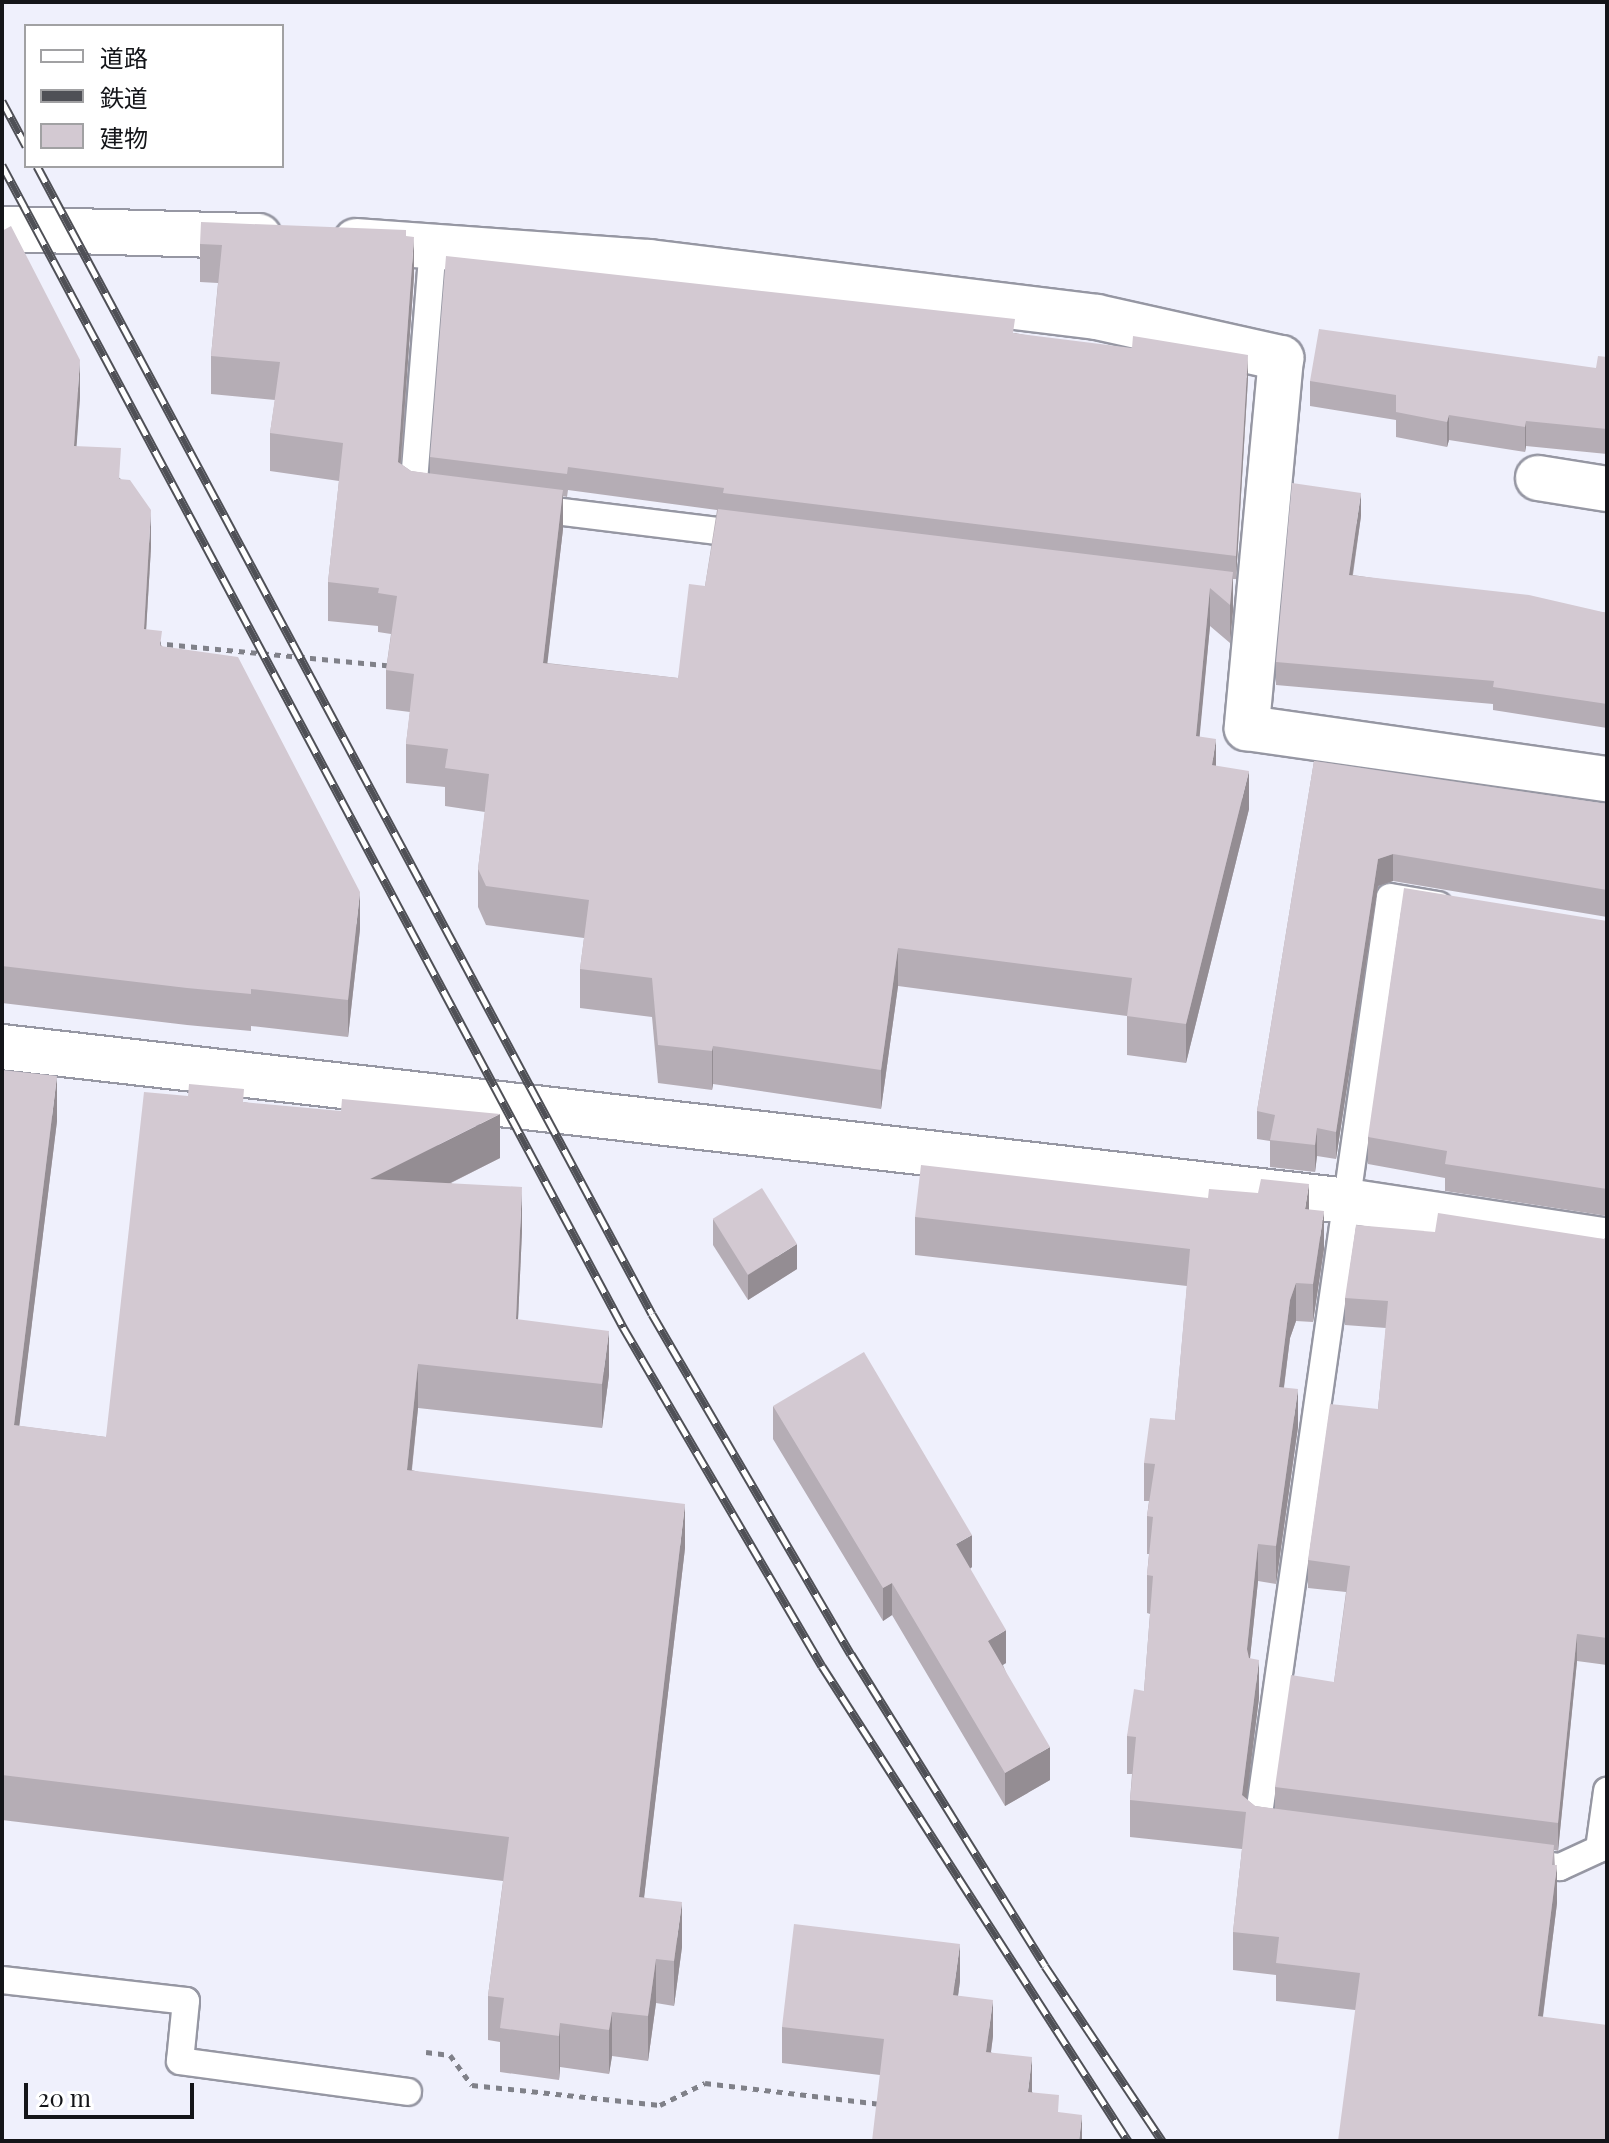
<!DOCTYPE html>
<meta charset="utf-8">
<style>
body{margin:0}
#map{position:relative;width:1609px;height:2143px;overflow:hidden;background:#eff0fc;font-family:"Playfair Display","Noto Sans JP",serif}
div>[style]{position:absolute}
.path>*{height:5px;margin-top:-2.5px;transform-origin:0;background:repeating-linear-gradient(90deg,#808189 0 6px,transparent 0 12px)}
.roads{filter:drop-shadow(2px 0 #9697a3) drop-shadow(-2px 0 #9697a3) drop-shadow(0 2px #9697a3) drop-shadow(0 -2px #9697a3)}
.lane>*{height:26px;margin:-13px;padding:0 13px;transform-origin:13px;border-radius:13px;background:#fff}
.street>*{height:44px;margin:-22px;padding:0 22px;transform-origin:22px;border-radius:22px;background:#fff}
.rail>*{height:9px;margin-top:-4.5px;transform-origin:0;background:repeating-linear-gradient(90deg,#fff 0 18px,#4f5056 0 36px);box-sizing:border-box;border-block:2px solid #4f5056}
.wall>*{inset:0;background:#b5adb5}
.shaded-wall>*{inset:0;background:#948d93}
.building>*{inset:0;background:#d3c9d2;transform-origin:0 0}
span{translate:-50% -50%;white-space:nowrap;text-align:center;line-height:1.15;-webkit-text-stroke:7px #fff;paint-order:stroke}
.frame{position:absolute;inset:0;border:4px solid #141519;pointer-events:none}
.legend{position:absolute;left:24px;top:24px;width:260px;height:144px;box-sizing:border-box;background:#fff;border:2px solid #a1a1a3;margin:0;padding:10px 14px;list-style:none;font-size:24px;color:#141519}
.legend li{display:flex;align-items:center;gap:16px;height:40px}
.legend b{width:40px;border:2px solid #a1a1a3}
.scale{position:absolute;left:24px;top:2083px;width:170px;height:36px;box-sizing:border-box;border:4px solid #141519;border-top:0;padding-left:10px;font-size:24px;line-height:28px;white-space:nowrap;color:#141519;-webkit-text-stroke:6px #fff;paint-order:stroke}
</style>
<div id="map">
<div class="path">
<div style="left:155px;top:643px;width:238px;rotate:5.5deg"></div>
<div style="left:426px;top:2052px;width:24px;rotate:7deg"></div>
<div style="left:450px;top:2055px;width:37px;rotate:54deg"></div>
<div style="left:472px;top:2085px;width:189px;rotate:6.1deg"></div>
<div style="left:660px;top:2105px;width:50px;rotate:-26.1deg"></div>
<div style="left:705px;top:2083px;width:177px;rotate:6.8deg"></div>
</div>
<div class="roads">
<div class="lane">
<div style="left:427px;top:495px;width:14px;rotate:-176deg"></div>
<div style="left:413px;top:494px;width:251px;rotate:-85.4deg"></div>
<div style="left:530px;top:508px;width:221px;rotate:7deg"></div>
<div style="left:1270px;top:1830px;width:13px;rotate:-171deg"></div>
<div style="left:1257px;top:1828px;width:940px;rotate:-81.87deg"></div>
<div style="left:1390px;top:897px;width:49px;rotate:9.5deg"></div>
<div style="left:1523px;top:1862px;width:37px;rotate:8deg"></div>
<div style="left:1560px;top:1867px;width:43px;rotate:-24.8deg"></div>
<div style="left:1599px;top:1849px;width:59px;rotate:-82.1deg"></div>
<div style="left:2px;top:1980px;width:185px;rotate:6.5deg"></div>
<div style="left:186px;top:2001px;width:60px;rotate:95.7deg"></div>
<div style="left:180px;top:2061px;width:230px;rotate:7.7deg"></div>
</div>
<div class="street">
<div style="left:2px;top:229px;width:257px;rotate:1.6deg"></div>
<div style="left:356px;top:241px;width:294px;rotate:4.1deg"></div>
<div style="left:649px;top:262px;width:451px;rotate:7deg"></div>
<div style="left:1097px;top:317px;width:189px;rotate:12.6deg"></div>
<div style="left:1281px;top:358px;width:372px;rotate:95.3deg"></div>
<div style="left:1247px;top:728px;width:364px;rotate:8.1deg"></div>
<div style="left:1538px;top:478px;width:70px;rotate:9.1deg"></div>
<div style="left:2px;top:1047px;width:1354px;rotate:6.53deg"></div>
<div style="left:1347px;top:1201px;width:263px;rotate:8.7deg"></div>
</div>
</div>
<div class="rail">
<div style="left:2px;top:101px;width:51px;rotate:61.9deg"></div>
<div style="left:2px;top:165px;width:1318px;rotate:61.88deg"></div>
<div style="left:623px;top:1327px;width:393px;rotate:59.6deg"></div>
<div style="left:822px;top:1666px;width:565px;rotate:57.21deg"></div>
<div style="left:37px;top:166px;width:1302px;rotate:61.82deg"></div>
<div style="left:652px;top:1314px;width:394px;rotate:59.7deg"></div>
<div style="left:851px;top:1654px;width:367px;rotate:58.1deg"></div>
<div style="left:1045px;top:1966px;width:211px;rotate:56.2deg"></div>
</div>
<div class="wall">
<div style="clip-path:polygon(2px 231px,80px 397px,76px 446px,121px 479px,151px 547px,146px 630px,162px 646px,360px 929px,348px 1037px,251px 1026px,251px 1031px,187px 1025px,2px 1003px)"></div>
<div style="clip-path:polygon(evenodd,406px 236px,414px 276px,401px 464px,411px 471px,430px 474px,430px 457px,1015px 333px,1248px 378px,1236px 579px,1233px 579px,1233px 611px,1230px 643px,1210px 626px,1199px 737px,1216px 766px,1249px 809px,1186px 1063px,1127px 1055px,1127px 1016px,898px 986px,881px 1109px,713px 1084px,712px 1090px,658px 1083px,652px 1017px,580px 1008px,580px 969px,584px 938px,486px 925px,478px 907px,478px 869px,485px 812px,445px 806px,445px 787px,406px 783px,406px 744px,410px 712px,386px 709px,386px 670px,391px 634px,378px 632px,378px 626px,328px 621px,328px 582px,339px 481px,270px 471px,270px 433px,275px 400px,211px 394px,211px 356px,218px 283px,200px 282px,200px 244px,406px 236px,568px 490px,717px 510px,705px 586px,678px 678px,547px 663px,563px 529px,563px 496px,567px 497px,568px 490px)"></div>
<div style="clip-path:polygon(1607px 357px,1607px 454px,1526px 446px,1525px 452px,1449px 440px,1447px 447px,1396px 437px,1396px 420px,1310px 406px,1310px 381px,1596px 368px)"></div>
<div style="clip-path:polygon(1361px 516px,1353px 575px,1607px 613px,1607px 728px,1493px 710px,1493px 704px,1276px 685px,1276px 662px)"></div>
<div style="clip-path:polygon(1314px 761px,1607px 804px,1607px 917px,1393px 881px,1378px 886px,1336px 1159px,1317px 1156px,1315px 1172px,1270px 1167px,1270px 1141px,1257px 1139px,1257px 1111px)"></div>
<div style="clip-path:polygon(1607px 921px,1607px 1216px,1445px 1191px,1445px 1178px,1368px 1164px,1368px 1137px)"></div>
<div style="clip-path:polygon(2px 1070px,57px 1121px,19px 1426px,106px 1437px,244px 1102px,500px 1158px,451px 1183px,522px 1231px,518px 1320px,609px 1375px,602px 1428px,418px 1408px,412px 1470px,685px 1548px,644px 1897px,682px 1947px,674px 2006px,656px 2003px,648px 2061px,612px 2056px,609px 2074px,560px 2067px,559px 2080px,500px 2072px,500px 2042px,488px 2040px,488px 1996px,503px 1881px,2px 1820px)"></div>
<div style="clip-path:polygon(1309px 1210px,1324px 1249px,1313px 1322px,1296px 1321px,1290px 1338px,1284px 1388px,1298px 1427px,1276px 1584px,1258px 1581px,1250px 1658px,1259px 1698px,1246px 1799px,1255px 1806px,1275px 1809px,1275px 1787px,1334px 1682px,1346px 1592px,1308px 1588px,1308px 1560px,1378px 1409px,1386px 1328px,1345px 1325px,1345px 1298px,1435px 1232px,1604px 1239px,1607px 1237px,1607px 1665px,1577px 1661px,1558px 1851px,1554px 1850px,1557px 1903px,1543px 2017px,1355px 2010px,1276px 2001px,1276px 1975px,1233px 1970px,1233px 1932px,1242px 1849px,1130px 1837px,1130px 1800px,1132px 1774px,1127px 1774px,1127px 1736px,1144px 1691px,1150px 1614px,1147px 1613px,1147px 1575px,1149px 1554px,1147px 1554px,1147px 1516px,1149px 1501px,1144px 1501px,1144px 1463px,1175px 1420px,1187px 1286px,915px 1255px,915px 1217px)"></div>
<div style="clip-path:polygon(713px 1219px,797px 1269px,748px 1300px,713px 1245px)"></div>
<div style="clip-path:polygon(773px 1406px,972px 1567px,970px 1569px,1006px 1663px,1003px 1665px,1050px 1780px,1005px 1806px,892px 1615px,883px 1621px,773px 1439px)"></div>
<div style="clip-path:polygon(960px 1981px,958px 1996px,993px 2036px,991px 2052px,1032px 2092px,1059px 2113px,1079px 2141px,880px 2075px,782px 2063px,782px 2027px)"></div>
</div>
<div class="shaded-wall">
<div style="clip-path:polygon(414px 237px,414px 276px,398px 500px,398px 462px)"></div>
<div style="clip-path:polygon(1248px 355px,1248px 378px,1236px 579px,1236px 556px)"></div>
<div style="clip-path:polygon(80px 360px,80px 397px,74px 483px,74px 446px)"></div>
<div style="clip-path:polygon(1449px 415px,1449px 440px,1447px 447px,1447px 422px)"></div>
<div style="clip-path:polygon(1526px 421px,1526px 446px,1525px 452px,1525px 427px)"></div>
<div style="clip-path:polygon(563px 490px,563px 529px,543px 701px,543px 663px)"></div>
<div style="clip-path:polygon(1361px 493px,1361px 516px,1349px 598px,1349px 575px)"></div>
<div style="clip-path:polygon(151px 510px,151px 547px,144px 666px,144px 629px)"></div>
<div style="clip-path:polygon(1233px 572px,1233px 611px,1230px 643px,1230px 605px)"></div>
<div style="clip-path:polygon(1210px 588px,1210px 626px,1196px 775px,1196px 736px)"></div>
<div style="clip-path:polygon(1216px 739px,1216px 777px,1212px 765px)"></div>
<div style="clip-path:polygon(1249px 771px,1249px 809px,1186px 1063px,1186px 1024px)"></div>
<div style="clip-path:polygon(1393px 854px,1393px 881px,1378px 886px,1336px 1159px,1336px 1132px,1378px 859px)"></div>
<div style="clip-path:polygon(360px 892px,360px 929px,348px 1037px,348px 1000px)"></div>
<div style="clip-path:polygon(898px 948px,898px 986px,881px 1109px,881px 1070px)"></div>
<div style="clip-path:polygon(713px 1046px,713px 1084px,712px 1090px,712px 1051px)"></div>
<div style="clip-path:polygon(57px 1076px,57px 1121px,14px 1469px,14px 1425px)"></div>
<div style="clip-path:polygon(500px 1114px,500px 1158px,370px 1223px,370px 1179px)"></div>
<div style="clip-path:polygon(1317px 1128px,1317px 1156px,1315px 1172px,1315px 1145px)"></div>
<div style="clip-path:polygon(1309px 1184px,1309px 1222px,1305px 1209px)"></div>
<div style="clip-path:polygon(522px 1187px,522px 1231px,516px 1364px,516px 1319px)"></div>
<div style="clip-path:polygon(1324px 1211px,1324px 1249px,1313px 1322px,1313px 1284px)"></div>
<div style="clip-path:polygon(797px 1244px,797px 1269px,748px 1300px,748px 1275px)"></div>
<div style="clip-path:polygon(1296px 1283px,1296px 1321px,1290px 1338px,1279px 1425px,1279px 1387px,1290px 1300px)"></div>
<div style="clip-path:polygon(609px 1331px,609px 1375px,602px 1428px,602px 1384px)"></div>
<div style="clip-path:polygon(418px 1364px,418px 1408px,407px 1514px,407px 1470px)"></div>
<div style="clip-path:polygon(1298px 1389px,1298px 1427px,1276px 1584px,1276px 1546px)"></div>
<div style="clip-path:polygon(685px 1504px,685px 1548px,639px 1941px,639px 1897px)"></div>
<div style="clip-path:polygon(972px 1535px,972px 1567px,956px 1577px,956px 1544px)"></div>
<div style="clip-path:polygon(1258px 1544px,1258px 1581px,1247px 1687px,1247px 1649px)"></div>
<div style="clip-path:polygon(892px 1583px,892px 1615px,883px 1621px,883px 1588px)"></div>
<div style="clip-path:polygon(1006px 1630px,1006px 1663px,988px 1673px,988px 1641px)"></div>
<div style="clip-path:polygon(1577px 1634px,1577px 1661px,1558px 1851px,1558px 1823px)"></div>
<div style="clip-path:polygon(1259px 1660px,1259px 1698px,1245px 1812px,1242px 1795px)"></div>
<div style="clip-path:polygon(1050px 1747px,1050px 1780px,1005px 1806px,1005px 1773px)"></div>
<div style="clip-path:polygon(1557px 1865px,1557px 1903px,1538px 2054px,1538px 2016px)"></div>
<div style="clip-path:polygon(682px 1902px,682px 1947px,674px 2006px,674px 1961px)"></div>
<div style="clip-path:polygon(960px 1944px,960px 1981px,953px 2032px,953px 1995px)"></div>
<div style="clip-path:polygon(656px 1959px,656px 2003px,648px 2061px,648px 2016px)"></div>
<div style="clip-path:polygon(993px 2000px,993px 2036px,986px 2088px,986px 2052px)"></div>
<div style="clip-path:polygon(612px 2012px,612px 2056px,609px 2074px,609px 2030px)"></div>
<div style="clip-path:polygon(560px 2023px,560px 2067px,559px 2080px,559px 2036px)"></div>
<div style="clip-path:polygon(1032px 2057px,1032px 2093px,1028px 2092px)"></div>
<div style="clip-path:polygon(1082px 2115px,1082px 2141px,1079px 2141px)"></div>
</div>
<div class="building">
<div style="clip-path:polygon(201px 222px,406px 230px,406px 236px,414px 237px,398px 462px,411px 471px,563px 490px,543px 663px,678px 678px,689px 584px,705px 586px,718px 509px,1233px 572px,1230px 605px,1210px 588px,1196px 736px,1216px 739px,1212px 765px,1249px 771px,1186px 1024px,1127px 1016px,1132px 978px,898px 948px,881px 1070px,713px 1046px,712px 1051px,658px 1045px,652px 978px,580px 969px,589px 900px,486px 886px,478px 869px,489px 774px,445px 768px,448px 749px,406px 744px,414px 674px,386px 670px,397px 596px,378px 593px,379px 588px,328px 582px,343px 443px,270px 433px,280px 362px,211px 356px,222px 245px,200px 244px)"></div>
<div style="clip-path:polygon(11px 226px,80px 360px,74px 446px,121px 448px,119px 479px,130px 480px,151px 510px,144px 629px,162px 631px,160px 646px,238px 657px,360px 892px,348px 1000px,251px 989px,251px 994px,187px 988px,2px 966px,2px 231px)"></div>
<div style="clip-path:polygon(446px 256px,1015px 319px,1013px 333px,1132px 348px,1133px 336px,1248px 355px,1236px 556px,723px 493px,724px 488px,568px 467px,567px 474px,430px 457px)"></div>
<div style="clip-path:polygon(1319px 329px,1596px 368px,1598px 356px,1607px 357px,1607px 429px,1526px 421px,1525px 427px,1449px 415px,1447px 422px,1396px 412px,1396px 395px,1310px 381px)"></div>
<div style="clip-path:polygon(1292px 483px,1361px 493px,1349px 575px,1529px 595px,1607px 613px,1607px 704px,1493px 687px,1494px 681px,1276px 662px)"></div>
<div style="clip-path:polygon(1314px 761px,1607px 804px,1607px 890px,1393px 854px,1378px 859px,1336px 1132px,1317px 1128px,1315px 1145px,1270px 1140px,1275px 1115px,1257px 1111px)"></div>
<div style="clip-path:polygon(1404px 888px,1607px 921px,1607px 1189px,1445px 1164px,1447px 1151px,1368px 1137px)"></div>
<div style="clip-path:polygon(2px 1070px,57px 1076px,14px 1425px,106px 1437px,144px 1092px,188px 1096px,189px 1084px,244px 1089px,243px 1102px,341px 1111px,342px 1099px,500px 1114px,370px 1179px,522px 1187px,516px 1319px,609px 1331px,602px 1384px,418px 1364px,407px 1470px,685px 1504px,639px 1897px,682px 1902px,674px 1961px,656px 1959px,648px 2016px,612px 2012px,609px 2030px,560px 2023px,559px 2036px,500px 2028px,504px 1998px,488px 1996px,509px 1837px,2px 1775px)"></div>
<div style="clip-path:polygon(921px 1165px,1208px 1198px,1209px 1189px,1258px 1193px,1261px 1179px,1309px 1184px,1305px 1209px,1324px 1211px,1313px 1284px,1296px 1283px,1290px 1300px,1279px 1387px,1298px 1389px,1276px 1546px,1258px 1544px,1247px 1649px,1249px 1658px,1259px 1660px,1242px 1795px,1255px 1806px,1554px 1845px,1552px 1865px,1557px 1865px,1538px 2016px,1607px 2025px,1607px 2141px,1338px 2141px,1360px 1973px,1276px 1963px,1279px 1937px,1233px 1932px,1246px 1812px,1130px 1800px,1136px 1737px,1127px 1736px,1134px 1689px,1144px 1691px,1153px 1576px,1147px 1575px,1153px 1517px,1147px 1516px,1155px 1464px,1144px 1463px,1150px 1418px,1175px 1420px,1190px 1249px,915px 1217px)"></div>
<div style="left:762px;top:1188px;width:66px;height:58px;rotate:58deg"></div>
<div style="clip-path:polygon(1438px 1213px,1604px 1239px,1607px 1237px,1607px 1638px,1577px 1634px,1558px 1823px,1275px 1787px,1291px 1675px,1334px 1682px,1350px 1566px,1308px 1560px,1330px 1404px,1378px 1409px,1388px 1301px,1345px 1298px,1356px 1225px,1435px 1232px)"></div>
<div style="clip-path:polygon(864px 1352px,972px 1535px,956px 1544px,1006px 1630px,988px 1641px,1050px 1747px,1005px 1773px,892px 1583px,883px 1588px,773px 1406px)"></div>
<div style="clip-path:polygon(794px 1924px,960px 1944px,953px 1995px,993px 2000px,986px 2052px,1032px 2057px,1028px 2092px,1059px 2095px,1058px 2112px,1082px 2115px,1079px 2141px,872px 2141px,884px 2039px,782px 2027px)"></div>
</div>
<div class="frame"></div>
<ul class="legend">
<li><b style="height:10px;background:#fff"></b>道路</li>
<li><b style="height:10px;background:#4f5056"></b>鉄道</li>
<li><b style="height:22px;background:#d3c9d2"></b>建物</li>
</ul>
<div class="scale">20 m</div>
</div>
